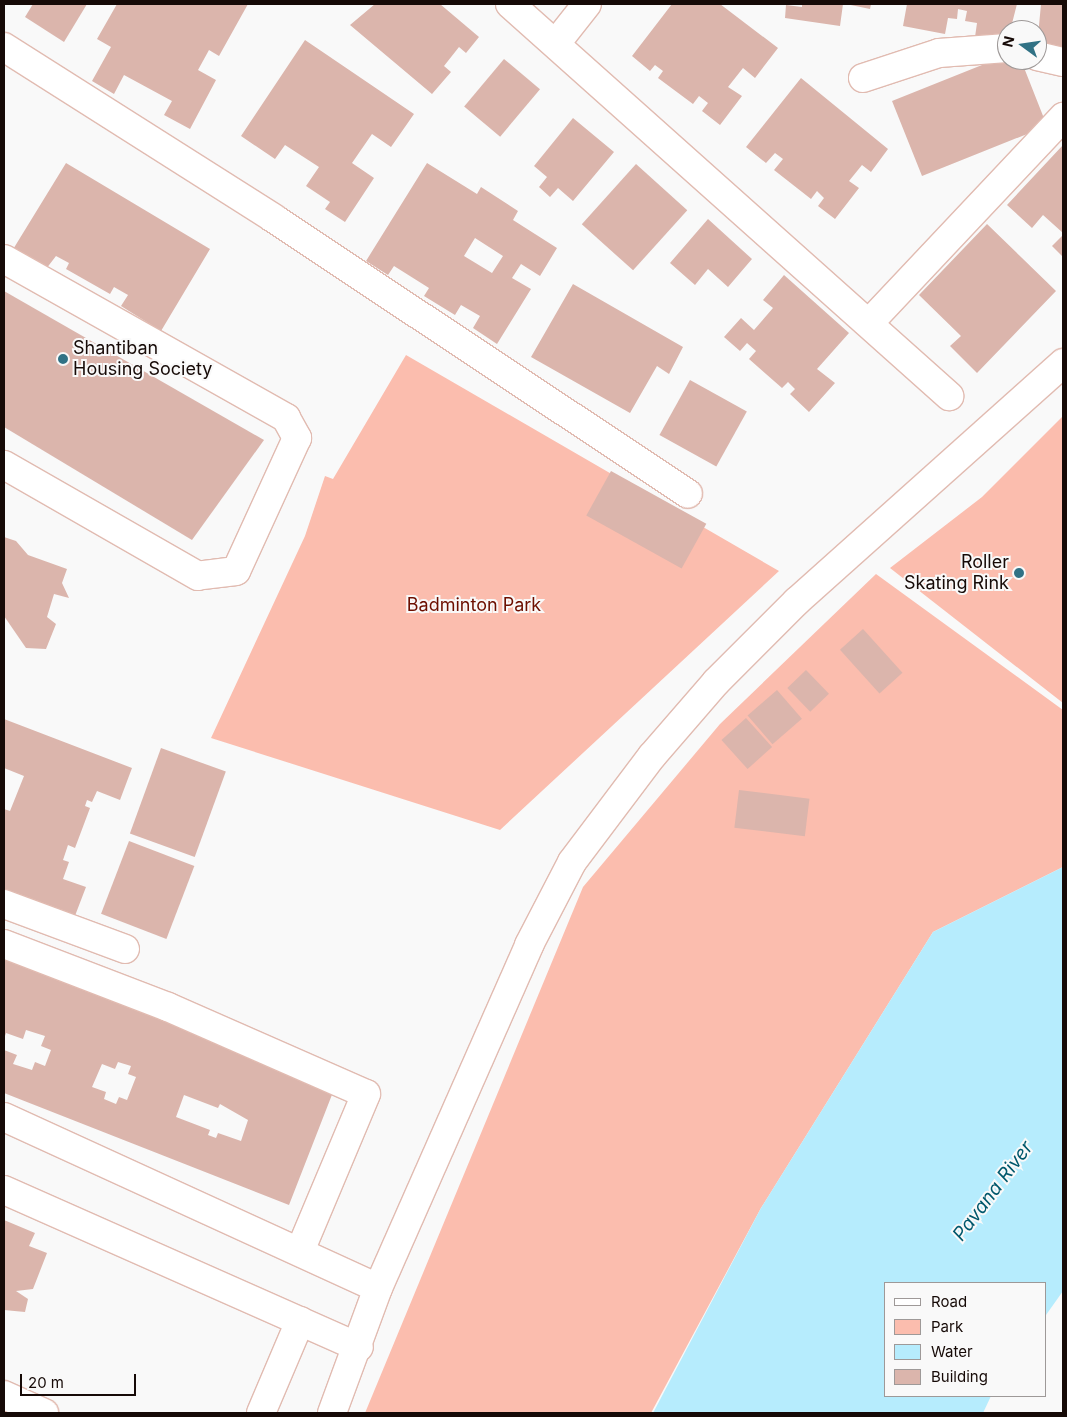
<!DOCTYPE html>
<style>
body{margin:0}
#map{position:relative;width:1067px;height:1417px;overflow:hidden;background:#f9f9f9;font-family:Inter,sans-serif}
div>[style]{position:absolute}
.green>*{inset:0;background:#fbbdae}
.water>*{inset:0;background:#b6ecfd}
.building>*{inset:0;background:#dbb5ac;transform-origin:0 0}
.roads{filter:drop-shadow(1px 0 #e1bbb1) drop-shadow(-1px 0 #e1bbb1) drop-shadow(0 1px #e1bbb1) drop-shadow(0 -1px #e1bbb1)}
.minor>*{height:28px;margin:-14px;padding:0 14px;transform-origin:14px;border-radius:14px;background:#fff}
.dots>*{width:14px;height:14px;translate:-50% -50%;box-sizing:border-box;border:2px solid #f9f9f9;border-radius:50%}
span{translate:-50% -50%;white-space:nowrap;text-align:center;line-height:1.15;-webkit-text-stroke:4px #f9f9f9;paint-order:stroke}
.poi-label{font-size:18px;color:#160a07}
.left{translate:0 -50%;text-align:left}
.right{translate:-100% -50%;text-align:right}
.park-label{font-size:18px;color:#6d0f00}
.water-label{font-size:19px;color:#00586c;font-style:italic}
.frame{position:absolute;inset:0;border:5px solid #160a07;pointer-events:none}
.legend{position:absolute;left:884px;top:1282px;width:162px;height:115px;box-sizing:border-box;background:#f9f9f9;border:1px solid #9e9998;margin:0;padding:6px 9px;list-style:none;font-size:15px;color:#160a07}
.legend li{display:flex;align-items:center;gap:10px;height:25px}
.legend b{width:25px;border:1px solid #9e9998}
.north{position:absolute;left:997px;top:20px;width:50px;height:50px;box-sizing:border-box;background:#f9f9f9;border:1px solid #9e9998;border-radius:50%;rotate:284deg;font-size:14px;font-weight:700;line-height:20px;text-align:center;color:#160a07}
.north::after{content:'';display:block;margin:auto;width:18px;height:22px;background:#317285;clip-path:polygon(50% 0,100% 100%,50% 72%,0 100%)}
.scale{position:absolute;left:20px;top:1374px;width:116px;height:22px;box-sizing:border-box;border:2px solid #160a07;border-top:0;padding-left:6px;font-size:15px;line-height:18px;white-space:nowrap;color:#160a07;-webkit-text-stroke:4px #f9f9f9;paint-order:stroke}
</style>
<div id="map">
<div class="green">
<div style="clip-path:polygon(406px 355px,779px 571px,500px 830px,211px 738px,305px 536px,325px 476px,333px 479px)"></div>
<div style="clip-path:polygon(1063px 416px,1063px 703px,890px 568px,982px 497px)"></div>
<div style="clip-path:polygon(876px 574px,1063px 710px,1063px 867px,933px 932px,761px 1208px,651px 1413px,365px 1413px,583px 887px,720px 724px)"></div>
</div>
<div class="water">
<div style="clip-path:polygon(1063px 867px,1063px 1291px,1046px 1315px,1046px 1283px,886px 1283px,886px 1396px,991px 1396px,983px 1413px,653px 1413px,761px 1208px,933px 932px)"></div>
</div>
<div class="building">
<div style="clip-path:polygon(33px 4px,87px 4px,64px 42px,25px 17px)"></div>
<div style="clip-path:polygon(117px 4px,248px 4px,219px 56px,209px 50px,198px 70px,216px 80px,190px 129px,164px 115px,172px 101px,124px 75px,114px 94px,92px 81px,111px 47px,97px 39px)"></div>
<div style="clip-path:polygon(375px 4px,440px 4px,479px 37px,466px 53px,459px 47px,444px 66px,451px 72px,432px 94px,350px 25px)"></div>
<div style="clip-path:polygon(672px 4px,720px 4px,778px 48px,755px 78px,743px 68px,728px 87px,742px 96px,720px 125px,702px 111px,708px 103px,699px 96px,693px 104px,658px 78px,663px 71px,655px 65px,650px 71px,632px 56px)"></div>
<div style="clip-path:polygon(802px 4px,843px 4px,840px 26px,785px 18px,786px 5px,802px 7px)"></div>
<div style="clip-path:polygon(846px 4px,871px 4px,870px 9px)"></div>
<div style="clip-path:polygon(907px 4px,1017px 4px,1007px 43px,975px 37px,977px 23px,965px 21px,967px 11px,958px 9px,957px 19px,948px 18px,945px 34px,903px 26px)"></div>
<div style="clip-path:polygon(1041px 4px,1063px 4px,1063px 52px,1037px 47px)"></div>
<div style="clip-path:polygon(305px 40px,414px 114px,391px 147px,372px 134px,352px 163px,374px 178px,345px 222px,325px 209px,330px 202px,306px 186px,319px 167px,285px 145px,275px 159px,241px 136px)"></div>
<div style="clip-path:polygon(1007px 55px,1007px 60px,1021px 60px,1047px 126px,922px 176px,892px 101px)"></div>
<div style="left:504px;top:59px;width:47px;height:62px;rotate:40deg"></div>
<div style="clip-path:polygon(801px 78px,888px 149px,871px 172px,862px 165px,849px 181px,859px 188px,835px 219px,818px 206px,824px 198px,817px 191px,811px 199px,774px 170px,783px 159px,775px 153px,766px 163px,746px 147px)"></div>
<div style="clip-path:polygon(573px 118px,614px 152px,573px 201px,558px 188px,550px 197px,539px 187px,547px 177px,534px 166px)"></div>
<div style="clip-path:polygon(1063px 145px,1063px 233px,1043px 215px,1032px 228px,1007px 205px)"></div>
<div style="clip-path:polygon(66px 163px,210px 249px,161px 331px,121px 306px,128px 295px,114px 287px,110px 294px,66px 269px,69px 263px,56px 256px,46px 269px,12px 251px)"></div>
<div style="clip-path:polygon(evenodd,427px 163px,477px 194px,481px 187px,518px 211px,513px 220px,557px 248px,540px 276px,521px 264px,512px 278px,531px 289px,497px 344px,473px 328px,480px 316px,461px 305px,455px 315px,424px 296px,429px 288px,394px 266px,388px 275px,366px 261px,427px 163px,475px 238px,503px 256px,492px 273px,464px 256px,475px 238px)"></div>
<div style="left:636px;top:164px;width:69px;height:81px;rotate:42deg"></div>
<div style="clip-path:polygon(708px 219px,752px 259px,728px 287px,708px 269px,695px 285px,670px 263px)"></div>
<div style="clip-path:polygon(987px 224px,1056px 291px,977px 373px,950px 346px,961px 336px,919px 295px)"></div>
<div style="clip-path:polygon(1063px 235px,1063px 257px,1052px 246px)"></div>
<div style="clip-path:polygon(784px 275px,849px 333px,817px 369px,835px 383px,809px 412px,790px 394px,795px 389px,788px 382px,782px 388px,749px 359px,756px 351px,747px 343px,740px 351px,724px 337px,741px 318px,754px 330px,773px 308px,763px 300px)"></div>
<div style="clip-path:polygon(573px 284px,683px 347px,669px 374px,657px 366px,630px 413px,531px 357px)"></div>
<div style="clip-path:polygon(4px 291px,264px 440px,192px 540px,4px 427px)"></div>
<div style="left:690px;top:380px;width:65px;height:63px;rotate:29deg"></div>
<div style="left:611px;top:471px;width:109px;height:51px;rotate:29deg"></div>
<div style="clip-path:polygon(4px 537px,16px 541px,28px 555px,67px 569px,62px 583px,69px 598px,54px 594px,47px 617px,56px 624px,46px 649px,26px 648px,4px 616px)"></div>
<div style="left:863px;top:629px;width:59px;height:31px;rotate:48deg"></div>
<div style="left:806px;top:670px;width:33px;height:26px;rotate:46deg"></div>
<div style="left:777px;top:690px;width:38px;height:39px;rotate:49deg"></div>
<div style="left:746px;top:718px;width:39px;height:33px;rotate:48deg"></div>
<div style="clip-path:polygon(4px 719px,132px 768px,120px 800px,97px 791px,92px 802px,87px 800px,85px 806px,90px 808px,75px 848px,68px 845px,63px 860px,69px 862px,63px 879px,86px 887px,73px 921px,4px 895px,4px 809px,10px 811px,24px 776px,4px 768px)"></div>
<div style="left:161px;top:748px;width:69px;height:91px;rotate:20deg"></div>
<div style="left:739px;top:790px;width:71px;height:38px;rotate:7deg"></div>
<div style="left:129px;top:841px;width:70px;height:78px;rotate:21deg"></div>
<div style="clip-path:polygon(evenodd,4px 956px,335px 1087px,289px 1205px,4px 1093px,4px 1050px,17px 1055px,13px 1064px,32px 1070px,35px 1062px,45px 1066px,51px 1050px,41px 1046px,45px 1036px,26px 1030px,23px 1039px,6px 1033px,4px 1039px,4px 956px,118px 1062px,131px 1066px,128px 1074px,136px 1077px,127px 1100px,119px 1097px,116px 1104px,104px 1099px,106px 1092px,92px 1087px,102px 1064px,115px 1069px,118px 1062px,4px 956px,184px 1095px,218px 1108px,220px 1104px,248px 1120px,241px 1141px,218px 1133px,216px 1138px,208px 1135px,210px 1130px,176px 1117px,184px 1095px)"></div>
<div style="clip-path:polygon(4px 1220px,35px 1233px,29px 1246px,47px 1253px,33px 1289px,16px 1291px,28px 1299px,25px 1312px,4px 1310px)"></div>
</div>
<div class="roads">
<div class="minor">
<div style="left:510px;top:4px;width:589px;rotate:41.76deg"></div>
<div style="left:557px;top:42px;width:48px;rotate:-51.7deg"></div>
<div style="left:4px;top:47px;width:319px;rotate:32.4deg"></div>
<div style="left:273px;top:218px;width:498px;rotate:33.6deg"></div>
<div style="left:1037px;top:56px;width:27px;rotate:13deg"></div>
<div style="left:863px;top:78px;width:80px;rotate:-18.2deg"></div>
<div style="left:939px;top:53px;width:68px;rotate:-4.2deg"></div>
<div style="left:4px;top:259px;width:324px;rotate:29.4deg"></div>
<div style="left:286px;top:418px;width:23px;rotate:61deg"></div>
<div style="left:297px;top:438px;width:146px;rotate:114.6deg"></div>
<div style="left:236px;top:571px;width:38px;rotate:173deg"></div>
<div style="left:198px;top:576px;width:224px;rotate:-150.2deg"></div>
<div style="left:870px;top:322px;width:282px;rotate:-46.7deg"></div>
<div style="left:4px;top:904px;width:129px;rotate:20.4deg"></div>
<div style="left:4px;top:944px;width:176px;rotate:21deg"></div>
<div style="left:168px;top:1007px;width:216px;rotate:23.7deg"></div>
<div style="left:366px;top:1094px;width:170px;rotate:112.8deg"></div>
<div style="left:4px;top:1117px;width:411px;rotate:24.6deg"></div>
<div style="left:4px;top:1190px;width:388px;rotate:23.9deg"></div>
<div style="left:4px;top:1395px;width:44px;rotate:24.2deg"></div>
<div style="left:261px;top:1413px;width:100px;rotate:-67deg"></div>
<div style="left:332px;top:1413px;width:133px;rotate:-69.8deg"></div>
<div style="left:378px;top:1288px;width:375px;rotate:-66.2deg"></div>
<div style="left:529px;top:945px;width:93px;rotate:-62.6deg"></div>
<div style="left:572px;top:862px;width:133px;rotate:-53deg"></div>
<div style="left:652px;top:756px;width:98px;rotate:-49.1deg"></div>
<div style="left:716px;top:682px;width:115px;rotate:-45deg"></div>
<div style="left:797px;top:601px;width:357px;rotate:-41.8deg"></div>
</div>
</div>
<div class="dots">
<div style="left:63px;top:359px;background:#317285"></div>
<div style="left:1019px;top:573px;background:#317285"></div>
</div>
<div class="poi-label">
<span class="left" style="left:73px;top:359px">Shantiban<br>Housing Society</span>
<span class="right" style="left:1009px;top:573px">Roller<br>Skating Rink</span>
</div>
<div class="park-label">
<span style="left:474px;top:605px">Badminton Park</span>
</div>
<div class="water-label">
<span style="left:993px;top:1191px;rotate:-53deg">Pavana River</span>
</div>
<div class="frame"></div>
<ul class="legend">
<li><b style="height:6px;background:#fff"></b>Road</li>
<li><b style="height:14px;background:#fbbdae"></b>Park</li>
<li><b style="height:14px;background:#b6ecfd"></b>Water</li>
<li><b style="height:14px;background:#dbb5ac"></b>Building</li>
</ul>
<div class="north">N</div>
<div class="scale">20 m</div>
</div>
